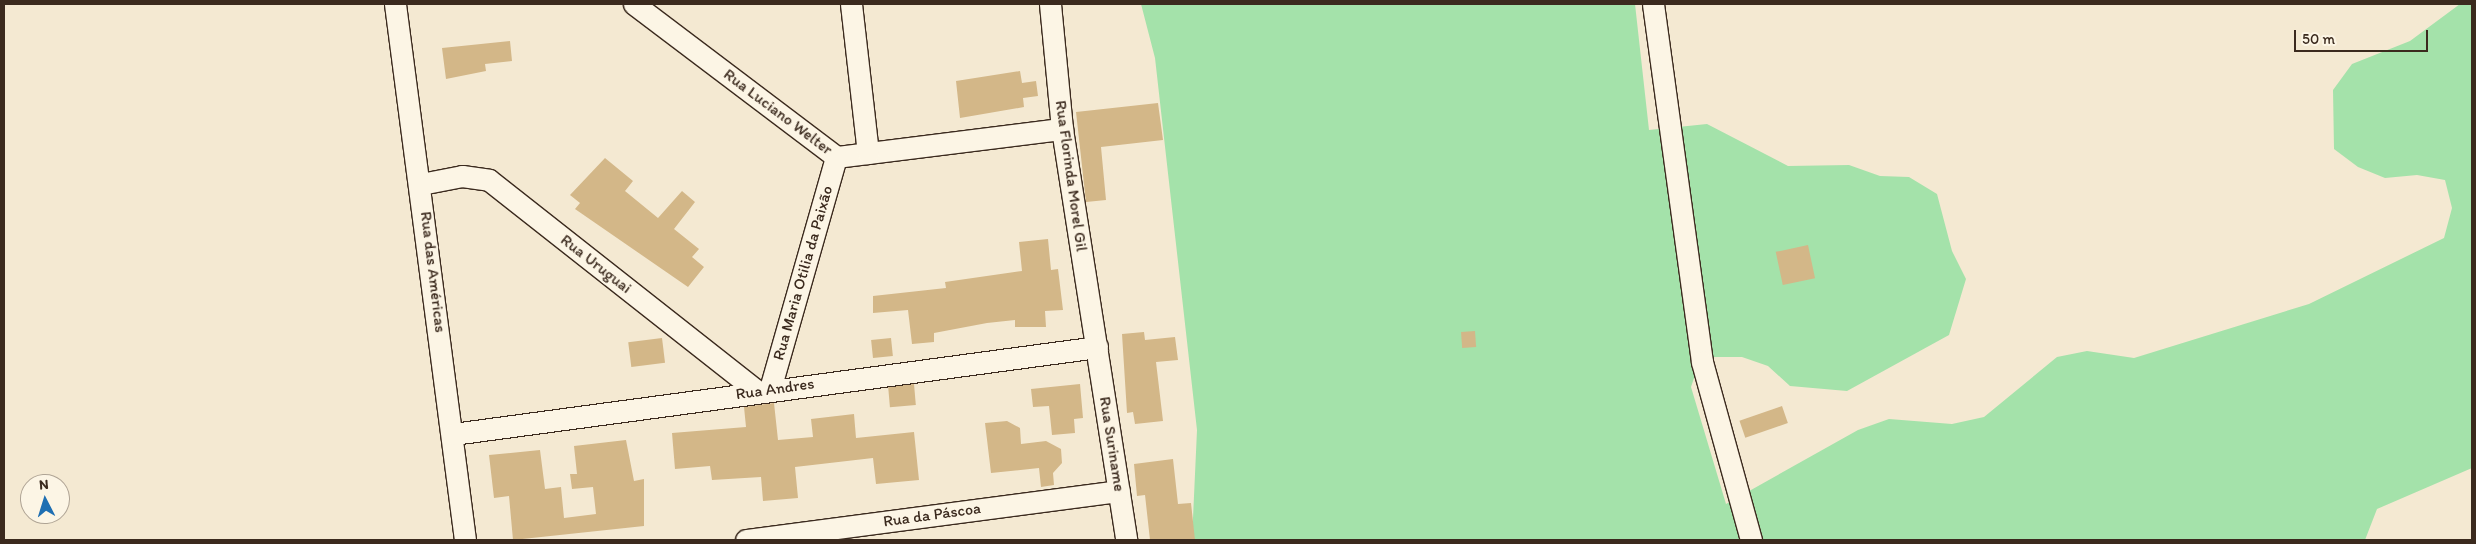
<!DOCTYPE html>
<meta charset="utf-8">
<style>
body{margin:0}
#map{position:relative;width:2476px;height:544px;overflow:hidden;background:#f4e9d2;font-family:Itim,sans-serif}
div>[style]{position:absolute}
.green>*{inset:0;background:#a4e2aa}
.building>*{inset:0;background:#d3b788;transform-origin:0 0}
.roads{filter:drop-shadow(1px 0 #3b2a1e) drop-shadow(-1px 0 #3b2a1e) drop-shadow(0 1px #3b2a1e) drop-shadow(0 -1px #3b2a1e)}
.minor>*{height:21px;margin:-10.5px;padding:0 10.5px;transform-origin:10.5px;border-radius:10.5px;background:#fcf5e5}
span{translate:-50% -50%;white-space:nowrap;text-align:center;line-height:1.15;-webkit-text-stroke:4px #fcf5e5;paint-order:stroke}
.street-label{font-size:16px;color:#3b2a1e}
.frame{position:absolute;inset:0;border:5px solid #3b2a1e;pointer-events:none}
.north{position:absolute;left:20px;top:474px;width:50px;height:50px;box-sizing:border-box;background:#fcf5e5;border:1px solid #afa495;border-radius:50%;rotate:355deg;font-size:14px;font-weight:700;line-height:20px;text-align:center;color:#3b2a1e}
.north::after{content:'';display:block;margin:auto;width:18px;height:22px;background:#1f6fb2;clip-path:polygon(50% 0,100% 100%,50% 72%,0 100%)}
.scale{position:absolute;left:2294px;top:30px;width:134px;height:22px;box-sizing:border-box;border:2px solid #3b2a1e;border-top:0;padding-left:6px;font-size:15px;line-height:18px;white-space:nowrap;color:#3b2a1e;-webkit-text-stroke:4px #fcf5e5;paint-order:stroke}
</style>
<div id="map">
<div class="green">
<div style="clip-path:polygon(1141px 4px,1635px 4px,1649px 130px,1707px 124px,1788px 166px,1849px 165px,1880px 176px,1909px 177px,1937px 194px,1952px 251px,1966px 279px,1949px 335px,1847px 391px,1790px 386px,1768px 366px,1742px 357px,1714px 357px,1694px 378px,1691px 387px,1726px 504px,1858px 430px,1889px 419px,1952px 424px,1984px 417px,2057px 357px,2087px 351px,2134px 358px,2309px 304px,2444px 238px,2452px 208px,2445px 180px,2417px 175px,2385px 178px,2358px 167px,2334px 149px,2333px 90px,2352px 64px,2410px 41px,2460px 4px,2472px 4px,2472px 468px,2377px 509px,2365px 540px,1192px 540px,1197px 430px,1155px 58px)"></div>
</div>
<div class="building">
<div style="clip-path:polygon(510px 41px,512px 61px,485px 64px,486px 71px,446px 79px,442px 48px)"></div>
<div style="clip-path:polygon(1020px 71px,1022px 83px,1036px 81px,1038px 96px,1023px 98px,1024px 107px,960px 118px,956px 81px)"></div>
<div style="clip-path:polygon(1158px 103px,1163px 140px,1101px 147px,1106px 200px,1086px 202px,1076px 112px)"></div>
<div style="clip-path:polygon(605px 158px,633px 181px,625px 191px,658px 218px,682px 191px,695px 202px,674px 229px,699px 249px,692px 257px,704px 267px,688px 287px,575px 209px,580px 203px,570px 195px)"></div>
<div style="clip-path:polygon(1048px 239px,1051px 270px,1058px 269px,1063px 310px,1045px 311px,1046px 327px,1015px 327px,1015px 320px,987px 323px,934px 333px,934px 342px,912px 344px,908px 310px,873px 313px,873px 296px,946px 288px,945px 282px,1022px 271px,1019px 242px)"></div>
<div style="left:1808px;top:245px;width:34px;height:33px;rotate:78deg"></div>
<div style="left:1475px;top:331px;width:16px;height:14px;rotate:86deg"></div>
<div style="clip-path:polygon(1144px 332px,1145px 340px,1175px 337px,1178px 360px,1156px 362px,1163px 421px,1135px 424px,1133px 412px,1127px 413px,1122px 334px)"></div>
<div style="left:662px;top:338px;width:25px;height:34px;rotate:83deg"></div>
<div style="left:891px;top:338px;width:18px;height:20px;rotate:84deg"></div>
<div style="left:914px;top:384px;width:21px;height:26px;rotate:85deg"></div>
<div style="clip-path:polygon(1080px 384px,1083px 418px,1074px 419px,1075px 433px,1052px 435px,1049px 406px,1033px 407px,1031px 389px)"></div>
<div style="clip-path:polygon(774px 403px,778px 440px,813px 437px,811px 419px,854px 414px,856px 438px,914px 432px,919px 480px,876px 484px,873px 458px,795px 467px,798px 498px,763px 501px,761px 477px,712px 480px,710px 466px,675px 469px,672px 433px,746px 427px,744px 407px)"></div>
<div style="left:1782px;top:406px;width:18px;height:45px;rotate:71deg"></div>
<div style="clip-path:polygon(1007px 421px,1020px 428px,1021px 444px,1046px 441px,1061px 449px,1062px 463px,1053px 473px,1054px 485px,1041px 487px,1039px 468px,991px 473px,985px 423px)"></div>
<div style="clip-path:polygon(626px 440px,634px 481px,644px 479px,644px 526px,513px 540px,509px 496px,494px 498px,489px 455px,540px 450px,545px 489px,561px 487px,564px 518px,596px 514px,593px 487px,572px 489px,570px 474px,577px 474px,574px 446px)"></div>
<div style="clip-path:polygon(1173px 459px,1178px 504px,1191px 503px,1195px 540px,1150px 540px,1145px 495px,1137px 496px,1134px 464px)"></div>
</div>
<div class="roads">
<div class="minor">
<div style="left:395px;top:4px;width:541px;rotate:82.56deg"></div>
<div style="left:634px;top:4px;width:253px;rotate:37.1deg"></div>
<div style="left:836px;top:157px;width:228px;rotate:-7.1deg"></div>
<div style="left:851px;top:4px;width:150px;rotate:83.5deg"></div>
<div style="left:1050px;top:4px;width:126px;rotate:84.5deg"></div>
<div style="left:1062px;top:129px;width:416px;rotate:81.1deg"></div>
<div style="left:1653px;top:4px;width:361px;rotate:82.2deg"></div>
<div style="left:1702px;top:362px;width:185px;rotate:74.6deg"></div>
<div style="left:421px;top:184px;width:42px;rotate:-11deg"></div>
<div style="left:462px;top:176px;width:27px;rotate:8deg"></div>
<div style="left:489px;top:180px;width:341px;rotate:38.2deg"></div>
<div style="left:770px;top:389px;width:241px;rotate:-74.1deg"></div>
<div style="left:453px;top:434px;width:650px;rotate:-7.69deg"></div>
<div style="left:746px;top:540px;width:376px;rotate:-7.5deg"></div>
</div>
</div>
<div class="street-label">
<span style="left:778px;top:112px;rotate:37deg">Rua Luciano Welter</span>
<span style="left:1071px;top:176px;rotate:82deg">Rua Florinda Morel Gil</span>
<span style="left:596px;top:264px;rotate:38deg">Rua Uruguai</span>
<span style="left:433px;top:272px;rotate:83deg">Rua das Américas</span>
<span style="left:803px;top:273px;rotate:-74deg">Rua Maria Otilia da Paixão</span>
<span style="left:775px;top:389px;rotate:-8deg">Rua Andres</span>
<span style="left:1112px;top:444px;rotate:81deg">Rua Suriname</span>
<span style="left:932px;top:515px;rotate:-8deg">Rua da Páscoa</span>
</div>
<div class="frame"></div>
<div class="north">N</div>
<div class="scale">50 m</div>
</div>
